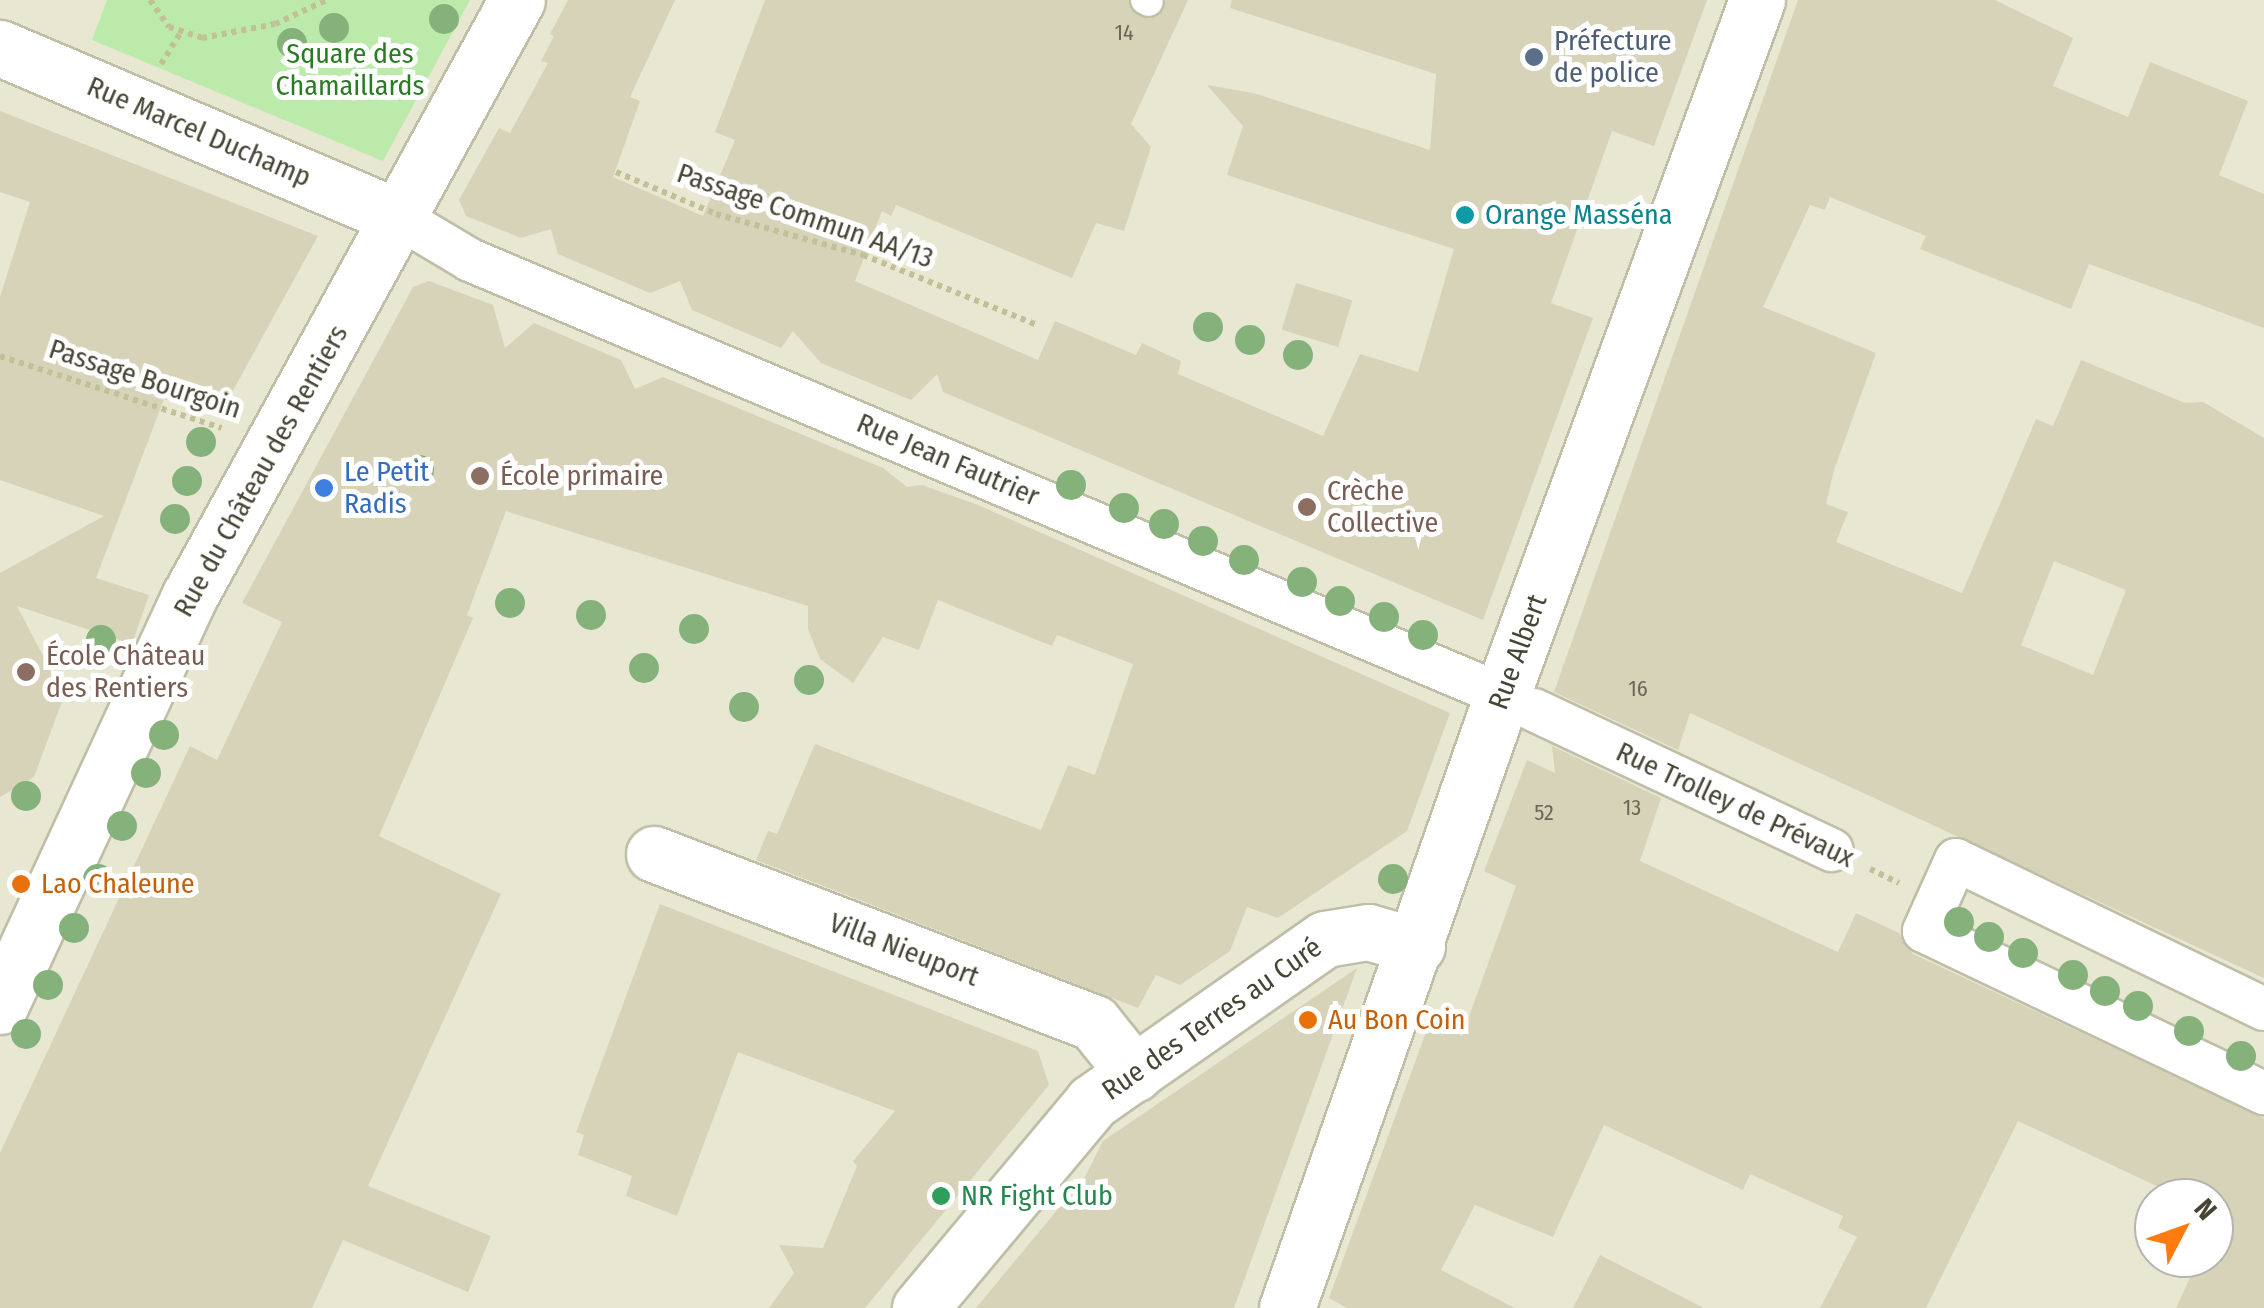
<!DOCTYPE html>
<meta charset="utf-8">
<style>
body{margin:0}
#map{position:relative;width:2264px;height:1308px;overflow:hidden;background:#f3f3e5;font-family:"Fira Sans Condensed",sans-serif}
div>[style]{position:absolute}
.residential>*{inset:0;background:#e8e7d2}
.green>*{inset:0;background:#bbeaab}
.building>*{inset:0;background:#d6d3b9;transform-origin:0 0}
.path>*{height:6px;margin-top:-3px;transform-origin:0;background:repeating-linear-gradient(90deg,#c2c097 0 5px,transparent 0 10px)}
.roads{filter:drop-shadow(2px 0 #bfbea7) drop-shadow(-2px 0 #bfbea7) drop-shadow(0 2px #bfbea7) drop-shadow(0 -2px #bfbea7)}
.service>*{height:28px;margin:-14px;padding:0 14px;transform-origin:14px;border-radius:14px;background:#fff}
.pedestrian>*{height:42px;margin:-21px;padding:0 21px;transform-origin:21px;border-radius:21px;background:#fff}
.minor>*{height:55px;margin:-27.5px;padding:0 27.5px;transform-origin:27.5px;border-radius:27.5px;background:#fff}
.trees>*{width:30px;height:30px;margin:-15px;border-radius:50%;background:#85b17b}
.dots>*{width:28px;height:28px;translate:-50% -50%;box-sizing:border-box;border:5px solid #fff;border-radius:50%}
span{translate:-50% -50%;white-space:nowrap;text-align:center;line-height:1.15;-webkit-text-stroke:10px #fff;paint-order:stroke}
.number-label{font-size:22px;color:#6a6855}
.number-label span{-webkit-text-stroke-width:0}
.service-label{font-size:28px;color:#4e5e75}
.left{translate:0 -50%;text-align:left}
.park-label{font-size:28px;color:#2b7b24}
.street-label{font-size:28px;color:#464434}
.culture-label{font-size:28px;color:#0d838f}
.shop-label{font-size:28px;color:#366cbe}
.education-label{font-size:28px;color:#785e54}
.food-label{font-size:28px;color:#c56008}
.leisure-label{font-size:28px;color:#27864d}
.north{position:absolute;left:2134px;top:1178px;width:100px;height:100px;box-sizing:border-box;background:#fff;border:2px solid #b5b4ae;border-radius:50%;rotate:49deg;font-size:28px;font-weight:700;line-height:40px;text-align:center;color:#464434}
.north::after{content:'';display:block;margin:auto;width:35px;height:45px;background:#ff7b10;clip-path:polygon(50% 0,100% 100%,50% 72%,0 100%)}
</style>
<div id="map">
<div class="residential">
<div style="clip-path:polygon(evenodd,0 0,2264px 0,2264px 1308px,0 1308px,0 0,2154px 1198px,2214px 1198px,2214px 1258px,2154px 1258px,2154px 1198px)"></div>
</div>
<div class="green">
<div style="clip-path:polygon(107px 0,470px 0,383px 161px,92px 40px)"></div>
</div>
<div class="building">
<div style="clip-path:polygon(568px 0,675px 0,630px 97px,640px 101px,613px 177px,703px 216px,735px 140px,715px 132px,765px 0,1128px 0,1131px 10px,1149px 19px,1159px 16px,1166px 0,1188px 0,1131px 124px,1151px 147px,1124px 231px,1096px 223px,1072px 278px,896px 205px,891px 216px,882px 211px,855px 281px,1038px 360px,1055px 321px,1136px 355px,1142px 343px,1181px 361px,1178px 374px,1323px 436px,1360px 354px,1418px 372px,1454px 249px,1227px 175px,1243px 126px,1207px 85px,1253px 93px,1430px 150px,1436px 74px,1230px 8px,1232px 0,1707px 0,1654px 146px,1612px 131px,1551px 303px,1593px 318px,1483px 620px,943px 392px,937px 374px,911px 400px,821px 363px,793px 331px,781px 348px,692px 310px,680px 281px,650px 293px,558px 254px,551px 229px,521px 238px,466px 216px,459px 200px,499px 128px,510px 133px,548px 63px,541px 61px,554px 36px,550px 34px)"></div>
<div style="clip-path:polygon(evenodd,1798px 0,1995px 0,2073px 38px,2053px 86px,2128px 117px,2150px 62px,2248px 101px,2219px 175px,2264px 194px,2264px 328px,2089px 264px,2071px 309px,1920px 249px,1926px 236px,1830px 197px,1825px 210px,1810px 205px,1763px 307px,1876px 353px,1834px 470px,1826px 504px,1848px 512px,1836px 542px,1962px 593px,2036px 419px,2053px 426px,2081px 360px,2185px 403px,2203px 402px,2264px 438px,2264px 978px,1690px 713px,1678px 750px,1554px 692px,1798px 0,2054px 561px,2126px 590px,2093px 675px,2021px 645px,2054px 561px)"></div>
<div style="clip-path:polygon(0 111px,318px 236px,219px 416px,164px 399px,96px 578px,149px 595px,132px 644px,17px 606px,64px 696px,34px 777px,0 797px,0 573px,104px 516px,0 480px,0 297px,30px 202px,0 192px)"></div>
<div style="clip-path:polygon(429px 281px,493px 305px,505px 348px,534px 323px,621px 360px,635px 389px,663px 377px,883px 468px,907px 487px,922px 485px,978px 505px,1450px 713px,1407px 831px,1278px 918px,1247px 907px,1230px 951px,1180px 985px,1156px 975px,1138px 1008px,756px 860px,768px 831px,777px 834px,815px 744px,1041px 830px,1068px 765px,1095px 775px,1133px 664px,1057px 635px,1052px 646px,938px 600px,919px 650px,883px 637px,853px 683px,820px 659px,808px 629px,808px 606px,506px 511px,467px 615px,473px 618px,379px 836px,501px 894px,368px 1186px,491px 1236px,468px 1292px,343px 1240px,312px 1308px,0 1308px,0 1153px,190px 746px,217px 760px,282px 622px,242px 603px,413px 287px)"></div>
<div style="left:1296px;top:283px;width:59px;height:49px;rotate:17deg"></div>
<div style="clip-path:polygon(1552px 746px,1661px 798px,1640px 861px,1838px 952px,1856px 913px,1899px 933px,1913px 954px,2264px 1118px,2264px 1308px,2176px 1308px,2199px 1258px,2214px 1258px,2214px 1198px,2182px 1198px,2018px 1121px,1926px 1308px,1820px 1308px,1857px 1237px,1838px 1228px,1843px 1216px,1750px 1174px,1743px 1190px,1604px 1125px,1553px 1237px,1475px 1205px,1441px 1270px,1515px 1308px,1347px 1308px,1329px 1298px,1430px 1021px,1462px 1036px,1516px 886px,1484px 871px,1527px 760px,1555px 773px)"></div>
<div style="clip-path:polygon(660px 904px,1038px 1051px,1049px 1085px,865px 1308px,769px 1308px,794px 1273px,779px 1245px,823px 1248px,857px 1166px,853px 1161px,895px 1111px,738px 1052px,677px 1216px,626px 1196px,632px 1176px,578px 1155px,584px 1135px,576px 1132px)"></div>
<div style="clip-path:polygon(1357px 968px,1234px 1308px,976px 1308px,1086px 1175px,1103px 1141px)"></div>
<div style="clip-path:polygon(1600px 1255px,1704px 1308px,1573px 1308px)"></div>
</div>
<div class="path">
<div style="left:150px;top:0;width:33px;rotate:55deg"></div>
<div style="left:169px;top:27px;width:35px;rotate:18deg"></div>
<div style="left:202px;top:38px;width:74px;rotate:-10.9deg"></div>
<div style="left:275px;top:24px;width:57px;rotate:-24.8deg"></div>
<div style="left:161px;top:64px;width:39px;rotate:-58deg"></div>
<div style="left:616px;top:172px;width:108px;rotate:22.8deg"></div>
<div style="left:716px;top:214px;width:153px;rotate:15.6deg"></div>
<div style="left:863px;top:255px;width:188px;rotate:21.9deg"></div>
<div style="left:0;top:356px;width:233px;rotate:18deg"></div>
<div style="left:1870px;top:869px;width:32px;rotate:26deg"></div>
</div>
<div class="roads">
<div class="service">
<div style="left:1145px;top:0;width:4px;rotate:27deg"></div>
</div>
<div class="pedestrian">
<div style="left:398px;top:217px;width:84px;rotate:30.8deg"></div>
<div style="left:470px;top:260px;width:1120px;rotate:22.86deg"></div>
<div style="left:1534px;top:710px;width:329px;rotate:25.2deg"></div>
<div style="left:2264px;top:1009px;width:342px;rotate:-154.2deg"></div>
<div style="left:1956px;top:860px;width:78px;rotate:114.3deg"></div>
<div style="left:1924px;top:931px;width:377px;rotate:25.5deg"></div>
</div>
<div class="minor">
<div style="left:0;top:48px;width:432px;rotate:23deg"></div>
<div style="left:654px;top:854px;width:471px;rotate:21deg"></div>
<div style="left:1094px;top:1023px;width:65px;rotate:51.2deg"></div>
<div style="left:0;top:1006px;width:451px;rotate:-65.2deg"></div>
<div style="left:189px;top:597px;width:681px;rotate:-61.22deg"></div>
<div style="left:920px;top:1308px;width:268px;rotate:-50.1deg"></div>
<div style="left:1092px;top:1102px;width:284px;rotate:-35deg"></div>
<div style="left:1325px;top:939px;width:44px;rotate:-9.2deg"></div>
<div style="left:1368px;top:932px;width:51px;rotate:15.9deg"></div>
<div style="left:1287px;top:1308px;width:650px;rotate:-70.67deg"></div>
<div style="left:1502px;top:695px;width:740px;rotate:-69.85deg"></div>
</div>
</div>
<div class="trees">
<div style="left:444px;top:19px"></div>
<div style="left:334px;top:28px"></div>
<div style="left:292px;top:43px"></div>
<div style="left:1208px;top:327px"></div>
<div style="left:1250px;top:340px"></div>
<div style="left:1298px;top:355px"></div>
<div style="left:201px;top:442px"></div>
<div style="left:419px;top:470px"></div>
<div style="left:187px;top:481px"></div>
<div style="left:1071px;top:485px"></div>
<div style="left:1124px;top:508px"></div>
<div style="left:175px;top:519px"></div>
<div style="left:1164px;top:524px"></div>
<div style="left:1203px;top:541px"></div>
<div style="left:1244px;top:560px"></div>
<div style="left:1302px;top:582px"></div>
<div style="left:1340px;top:601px"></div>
<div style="left:510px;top:603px"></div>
<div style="left:591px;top:615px"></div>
<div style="left:1384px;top:617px"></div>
<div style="left:694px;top:629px"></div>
<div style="left:1423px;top:635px"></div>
<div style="left:101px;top:640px"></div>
<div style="left:644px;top:668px"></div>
<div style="left:809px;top:680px"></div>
<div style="left:744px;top:707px"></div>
<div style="left:164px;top:735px"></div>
<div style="left:146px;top:773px"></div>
<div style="left:26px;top:796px"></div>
<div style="left:122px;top:826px"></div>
<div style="left:98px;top:879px"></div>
<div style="left:1393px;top:879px"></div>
<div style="left:1959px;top:922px"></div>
<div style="left:74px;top:928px"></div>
<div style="left:1989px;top:937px"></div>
<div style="left:2023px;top:953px"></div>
<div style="left:2073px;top:975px"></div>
<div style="left:48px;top:985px"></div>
<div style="left:2105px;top:991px"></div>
<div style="left:2138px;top:1006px"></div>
<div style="left:2189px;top:1031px"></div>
<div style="left:26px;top:1034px"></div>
<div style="left:2241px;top:1056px"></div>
</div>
<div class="dots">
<div style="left:1534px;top:57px;background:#5c6f8a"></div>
<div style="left:1465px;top:215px;background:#0f9aa8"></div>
<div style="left:480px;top:476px;background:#8d6e63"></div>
<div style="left:324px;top:488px;background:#3f7fe0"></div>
<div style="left:1307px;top:507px;background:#8d6e63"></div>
<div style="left:26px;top:672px;background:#8d6e63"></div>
<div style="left:21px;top:884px;background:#e8710a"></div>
<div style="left:1308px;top:1020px;background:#e8710a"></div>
<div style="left:941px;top:1196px;background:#2e9e5b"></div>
</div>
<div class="number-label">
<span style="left:1124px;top:33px">14</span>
<span style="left:1638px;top:689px">16</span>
<span style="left:1632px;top:808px">13</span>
<span style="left:1544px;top:813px">52</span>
</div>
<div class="service-label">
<span class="left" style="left:1554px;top:57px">Préfecture<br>de police</span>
</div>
<div class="park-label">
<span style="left:350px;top:70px">Square des<br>Chamaillards</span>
</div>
<div class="street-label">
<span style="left:199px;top:132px;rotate:23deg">Rue Marcel Duchamp</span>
<span style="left:805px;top:216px;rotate:19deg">Passage Commun AA/13</span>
<span style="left:145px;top:379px;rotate:18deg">Passage Bourgoin</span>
<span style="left:948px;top:460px;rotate:23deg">Rue Jean Fautrier</span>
<span style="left:261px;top:471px;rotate:-61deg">Rue du Château des Rentiers</span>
<span style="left:1518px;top:652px;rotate:-70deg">Rue Albert</span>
<span style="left:1735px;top:805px;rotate:25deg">Rue Trolley de Prévaux</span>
<span style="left:904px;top:950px;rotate:21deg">Villa Nieuport</span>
<span style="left:1212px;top:1019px;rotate:-35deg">Rue des Terres au Curé</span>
</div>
<div class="culture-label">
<span class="left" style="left:1485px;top:215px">Orange Masséna</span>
</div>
<div class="shop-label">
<span class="left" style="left:344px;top:488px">Le Petit<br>Radis</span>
</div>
<div class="education-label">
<span class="left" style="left:500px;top:476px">École primaire</span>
<span class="left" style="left:1327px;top:507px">Crèche<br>Collective</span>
<span class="left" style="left:46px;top:672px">École Château<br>des Rentiers</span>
</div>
<div class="food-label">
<span class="left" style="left:41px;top:884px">Lao Chaleune</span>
<span class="left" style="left:1328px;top:1020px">Au Bon Coin</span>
</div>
<div class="leisure-label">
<span class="left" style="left:961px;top:1196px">NR Fight Club</span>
</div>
<div class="north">N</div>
</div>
